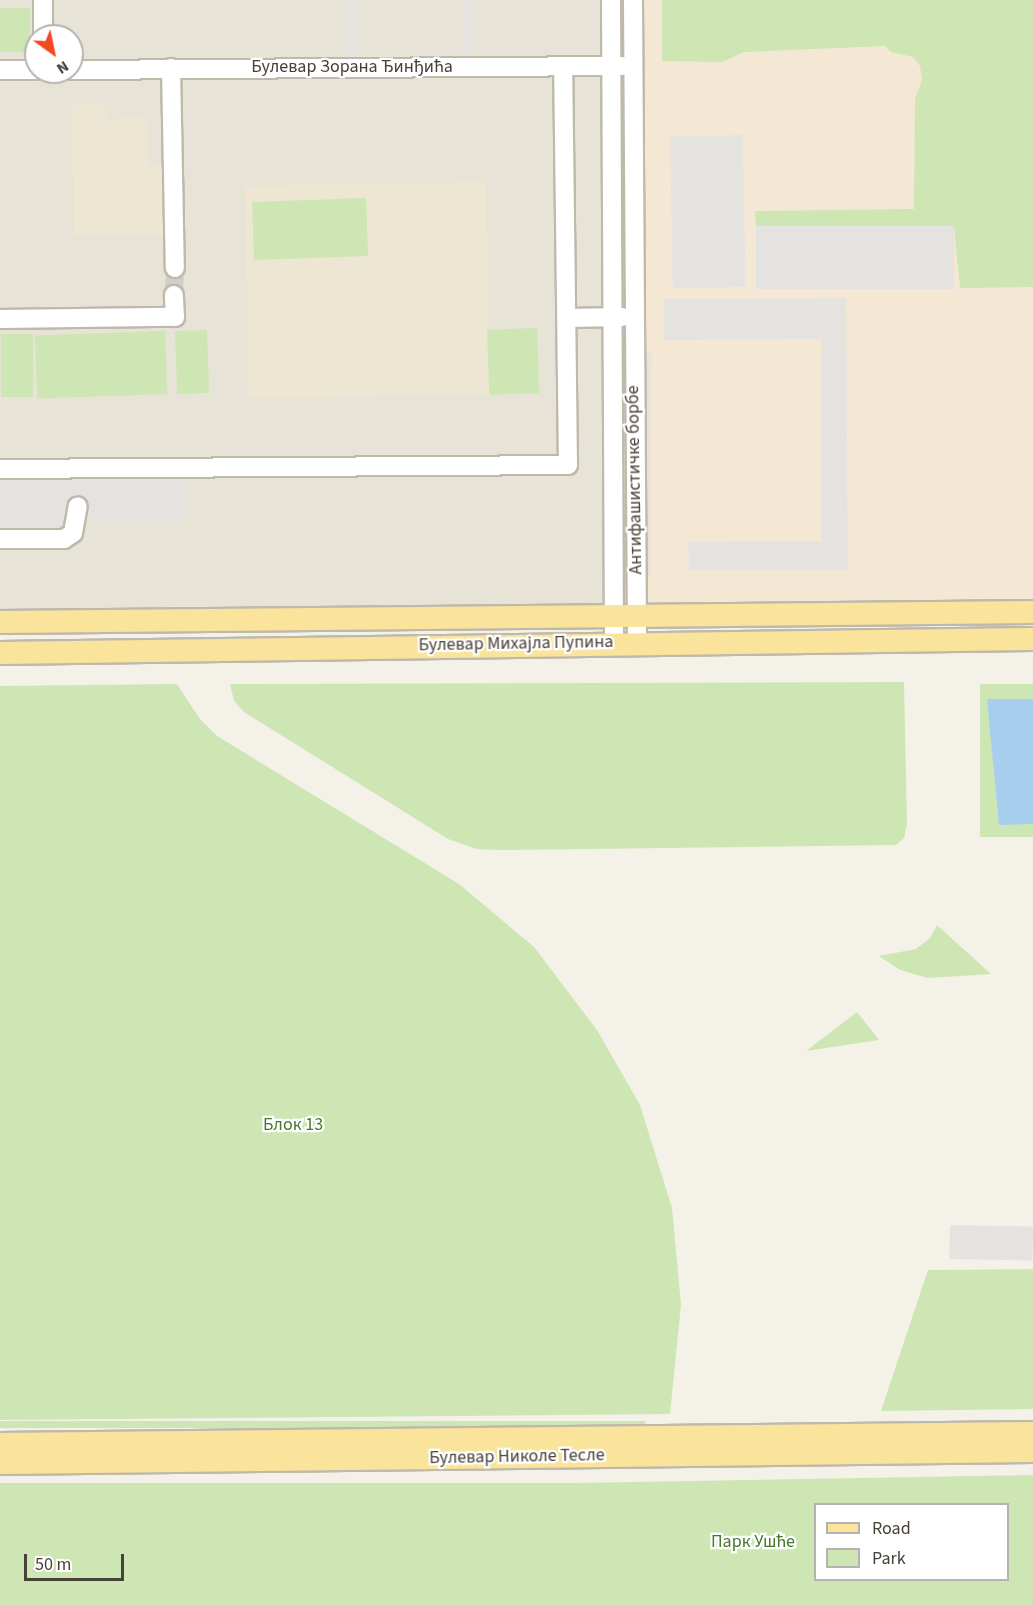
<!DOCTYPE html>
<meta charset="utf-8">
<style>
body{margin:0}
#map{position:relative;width:1033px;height:1605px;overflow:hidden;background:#f4f1e9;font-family:"Source Sans 3",sans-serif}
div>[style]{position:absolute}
.residential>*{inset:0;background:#e7e3d7}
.commercial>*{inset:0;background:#f4e8d5;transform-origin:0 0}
.education>*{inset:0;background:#ece6d3;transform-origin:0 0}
.green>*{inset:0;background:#cde6b3;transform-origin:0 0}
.parking>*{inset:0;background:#e5e3e0;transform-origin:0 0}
.water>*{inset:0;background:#a8ceee}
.minor-tunnel>*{height:18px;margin-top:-9px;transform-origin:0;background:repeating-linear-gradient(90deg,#d1cec5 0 18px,transparent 0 27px)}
.roads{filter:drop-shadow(2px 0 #bfb9ac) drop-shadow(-2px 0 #bfb9ac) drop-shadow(0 2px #bfb9ac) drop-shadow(0 -2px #bfb9ac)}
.minor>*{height:18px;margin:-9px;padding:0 9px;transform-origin:9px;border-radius:9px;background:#fff}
.major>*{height:22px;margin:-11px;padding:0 11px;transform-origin:11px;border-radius:11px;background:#fae39b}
span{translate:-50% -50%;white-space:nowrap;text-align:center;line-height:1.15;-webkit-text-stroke:4.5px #fff;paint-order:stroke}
.street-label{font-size:18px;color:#474137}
.park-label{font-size:18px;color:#46772d}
.legend{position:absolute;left:814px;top:1503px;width:195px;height:78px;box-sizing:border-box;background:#fff;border:2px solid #b5b3af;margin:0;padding:8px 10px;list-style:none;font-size:18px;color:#474137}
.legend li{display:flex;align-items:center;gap:12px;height:30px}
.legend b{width:30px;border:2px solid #b5b3af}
.north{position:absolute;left:24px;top:24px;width:60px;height:60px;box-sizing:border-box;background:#fff;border:2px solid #b5b3af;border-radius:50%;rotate:147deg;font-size:16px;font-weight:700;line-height:24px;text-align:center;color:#474137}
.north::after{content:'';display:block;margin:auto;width:21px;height:27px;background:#f14922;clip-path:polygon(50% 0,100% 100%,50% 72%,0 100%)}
.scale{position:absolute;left:24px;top:1554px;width:100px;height:27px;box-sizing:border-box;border:3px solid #474137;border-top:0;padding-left:8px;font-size:18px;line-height:21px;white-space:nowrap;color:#474137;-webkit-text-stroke:4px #fff;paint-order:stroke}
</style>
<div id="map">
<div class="residential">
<div style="clip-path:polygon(evenodd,0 0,625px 0,630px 579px,615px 600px,592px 605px,0 613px,0 0,36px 36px,72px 36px,72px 72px,36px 72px,36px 36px)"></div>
</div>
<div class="commercial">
<div style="left:641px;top:0;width:392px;height:605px"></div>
</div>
<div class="education">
<div style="clip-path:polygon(72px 105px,105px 105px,106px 119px,147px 118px,147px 166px,166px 166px,167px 234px,74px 236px)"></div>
<div style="left:486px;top:182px;width:212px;height:241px;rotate:89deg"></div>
</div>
<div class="green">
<div style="clip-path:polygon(662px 0,1033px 0,1033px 287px,960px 288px,954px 227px,756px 226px,755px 211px,914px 209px,915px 99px,922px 80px,920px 66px,913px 57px,891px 52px,885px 46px,744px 52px,722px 62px,662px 61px)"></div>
<div style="left:0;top:8px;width:30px;height:44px"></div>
<div style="left:366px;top:198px;width:58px;height:114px;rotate:88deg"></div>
<div style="left:537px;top:328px;width:65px;height:50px;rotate:88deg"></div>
<div style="left:207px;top:330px;width:63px;height:32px;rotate:88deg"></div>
<div style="left:165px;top:331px;width:63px;height:130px;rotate:88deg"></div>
<div style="left:1px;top:334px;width:32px;height:63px"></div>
<div style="clip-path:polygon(904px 682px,907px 824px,904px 838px,896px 845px,499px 850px,477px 849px,448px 839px,244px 712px,234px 701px,230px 684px)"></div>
<div style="clip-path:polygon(177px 684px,200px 719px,217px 736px,459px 884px,534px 947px,597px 1030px,640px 1105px,672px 1208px,681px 1305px,670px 1414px,0 1420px,0 686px)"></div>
<div style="left:1033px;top:684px;width:153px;height:53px;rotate:90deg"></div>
<div style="clip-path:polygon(937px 925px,991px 974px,928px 978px,900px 970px,879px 956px,916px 949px,930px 938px)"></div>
<div style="clip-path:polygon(857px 1012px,879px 1040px,806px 1051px)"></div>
<div style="clip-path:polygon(1033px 1269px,1033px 1409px,881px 1411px,928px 1270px)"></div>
<div style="left:645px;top:1421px;width:7px;height:645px;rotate:90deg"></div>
<div style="clip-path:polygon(evenodd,1033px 1475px,1033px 1605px,0 1605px,0 1483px,576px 1483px,1033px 1475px,816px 1504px,1008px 1504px,1008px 1580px,816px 1580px,816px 1504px)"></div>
</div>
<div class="parking">
<div style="left:347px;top:0;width:8px;height:67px"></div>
<div style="left:463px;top:0;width:9px;height:66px"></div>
<div style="left:743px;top:135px;width:152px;height:73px;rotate:89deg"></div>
<div style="left:756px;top:226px;width:198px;height:63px"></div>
<div style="clip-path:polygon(846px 298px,848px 570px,689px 570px,688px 542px,822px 541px,821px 339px,664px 340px,664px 299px)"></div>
<div style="clip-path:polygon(652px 353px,650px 432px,650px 576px,643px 576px,642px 354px)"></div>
<div style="clip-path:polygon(187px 466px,186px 519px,79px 520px,73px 533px,0 539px,0 469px)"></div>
<div style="left:950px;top:1225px;width:83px;height:34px;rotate:1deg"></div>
</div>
<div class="water">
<div style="clip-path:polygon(987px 699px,1033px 699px,1033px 824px,999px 825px)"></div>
</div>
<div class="minor-tunnel">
<div style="left:174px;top:295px;width:27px;rotate:-88deg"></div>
</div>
<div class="roads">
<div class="minor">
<div style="left:611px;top:0;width:642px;rotate:89.73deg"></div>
<div style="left:633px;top:0;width:643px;rotate:89.64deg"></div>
<div style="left:43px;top:36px;width:36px;rotate:-90deg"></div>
<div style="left:171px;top:68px;width:200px;rotate:88.9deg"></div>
<div style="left:0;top:70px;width:36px"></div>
<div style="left:72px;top:70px;width:550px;rotate:-0.42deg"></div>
<div style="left:567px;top:318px;width:55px;rotate:-1deg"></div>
<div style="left:0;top:319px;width:175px;rotate:-0.7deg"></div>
<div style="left:175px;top:317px;width:22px;rotate:-93deg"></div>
<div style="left:0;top:469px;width:568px;rotate:-0.4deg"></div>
<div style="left:568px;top:465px;width:399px;rotate:-90.7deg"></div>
<div style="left:0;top:539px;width:64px"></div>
<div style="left:64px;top:539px;width:11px;rotate:-34deg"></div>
<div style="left:73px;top:533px;width:27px;rotate:-80deg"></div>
</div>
<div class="major">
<div style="left:0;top:622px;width:1033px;rotate:-0.55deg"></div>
<div style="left:0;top:653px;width:1033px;rotate:-0.78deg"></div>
<div style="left:0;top:1444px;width:1033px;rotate:-0.61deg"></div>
<div style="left:0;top:1463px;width:1033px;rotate:-0.67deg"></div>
</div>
</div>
<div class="street-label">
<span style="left:352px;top:67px">Булевар Зорана Ђинђића</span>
<span style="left:635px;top:480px;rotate:-91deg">Антифашистичке борбе</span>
<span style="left:516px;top:644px;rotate:-1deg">Булевар Михајла Пупина</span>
<span style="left:517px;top:1457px;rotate:-1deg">Булевар Николе Тесле</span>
</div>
<div class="park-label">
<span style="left:293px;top:1125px">Блок 13</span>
<span style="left:753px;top:1542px">Парк Ушће</span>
</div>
<ul class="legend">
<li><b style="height:8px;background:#fae39b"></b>Road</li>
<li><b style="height:16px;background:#cde6b3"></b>Park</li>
</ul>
<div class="north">N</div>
<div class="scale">50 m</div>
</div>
